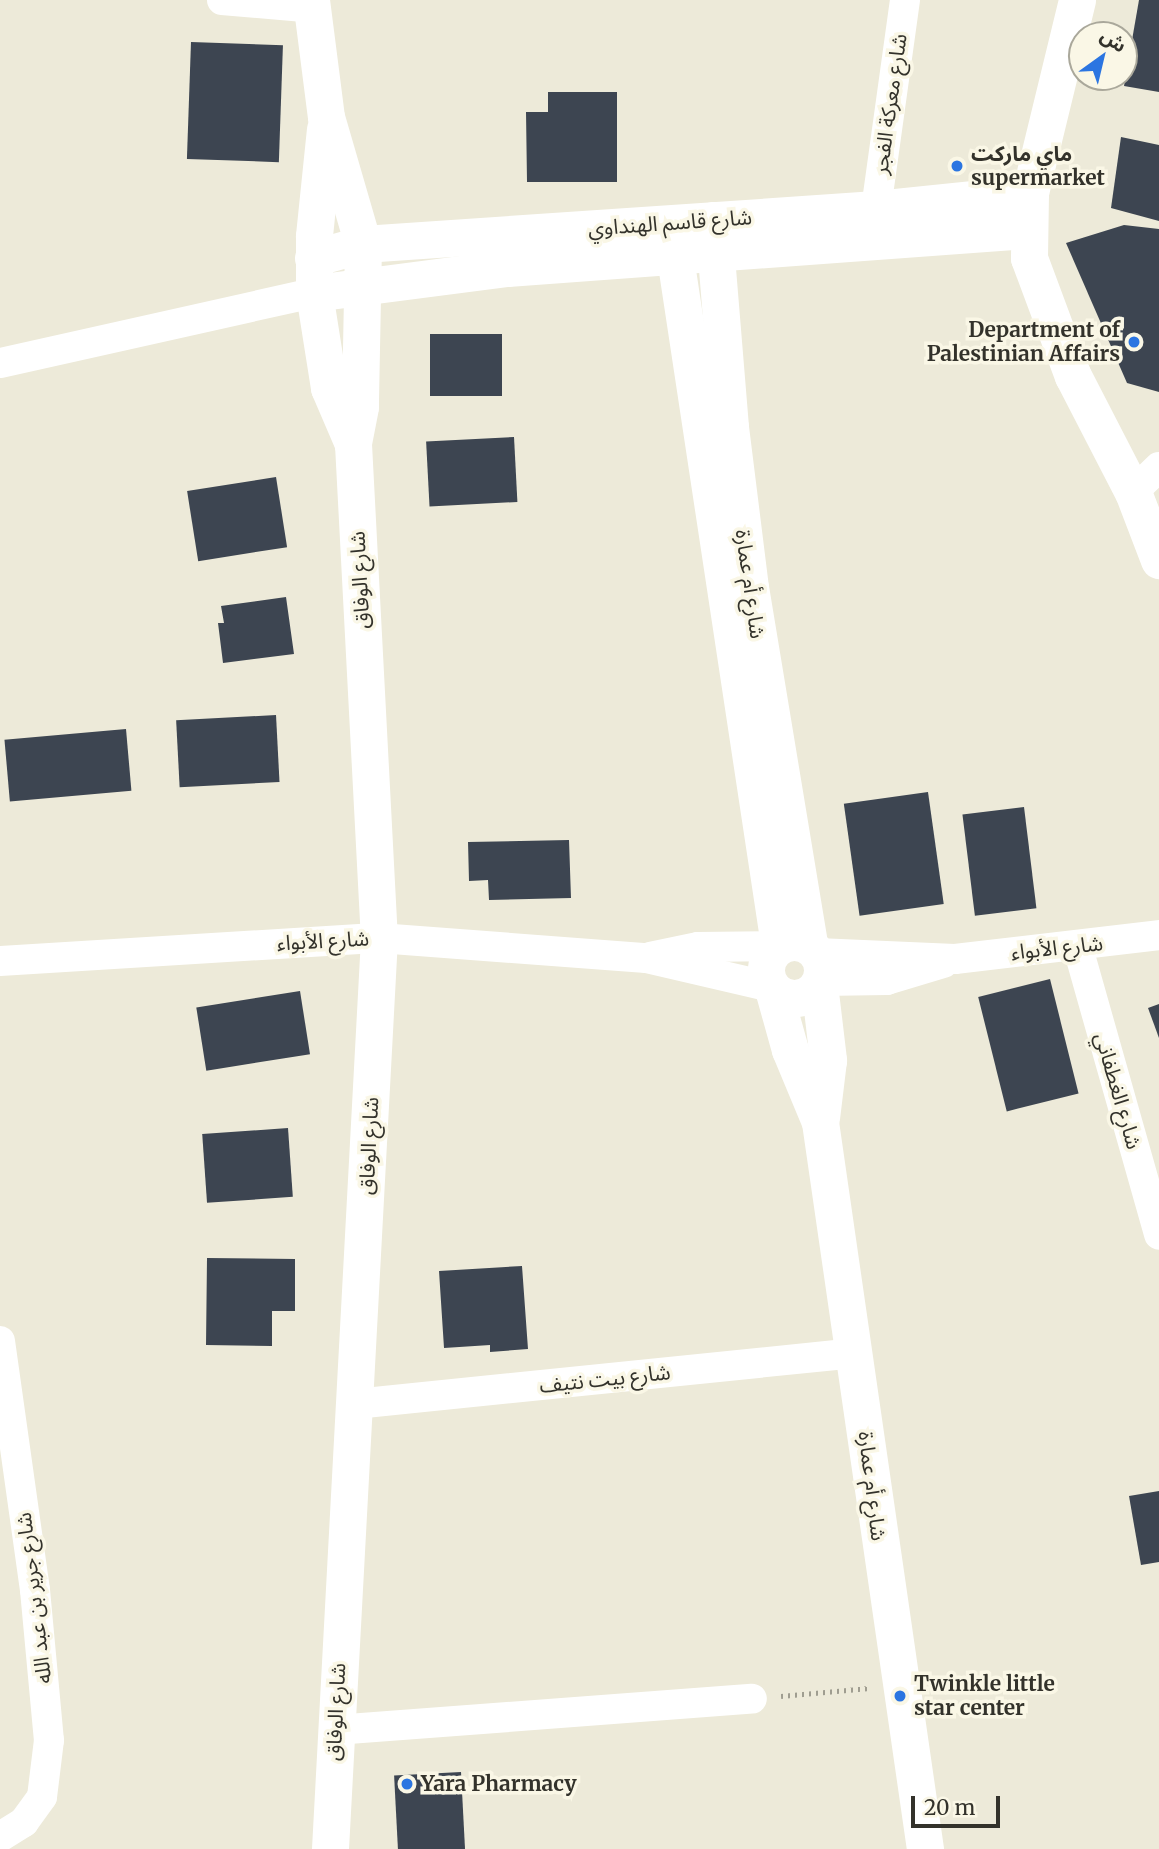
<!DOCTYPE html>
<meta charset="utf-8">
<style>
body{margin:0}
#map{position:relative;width:1159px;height:1849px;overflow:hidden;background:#edead9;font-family:Merriweather,"Noto Sans Arabic",serif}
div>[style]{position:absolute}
.building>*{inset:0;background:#3d4551;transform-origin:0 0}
.path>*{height:4.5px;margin-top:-2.25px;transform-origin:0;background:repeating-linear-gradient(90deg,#9f9d90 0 2px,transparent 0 7px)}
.minor>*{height:30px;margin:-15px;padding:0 15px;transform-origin:15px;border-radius:15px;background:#fff}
.tertiary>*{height:37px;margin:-18.5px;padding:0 18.5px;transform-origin:18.5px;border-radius:18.5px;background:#fff}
.tertiary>.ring{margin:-18.5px;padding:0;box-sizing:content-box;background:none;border:37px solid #fff;border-radius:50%}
.dots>*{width:19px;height:19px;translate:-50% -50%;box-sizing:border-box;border:4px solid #faf7e6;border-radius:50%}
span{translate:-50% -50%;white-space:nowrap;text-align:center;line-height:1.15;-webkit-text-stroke:7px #faf7e6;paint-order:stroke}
.street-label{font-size:21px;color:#33322b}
.poi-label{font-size:21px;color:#33322b;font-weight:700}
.left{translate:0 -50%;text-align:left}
.right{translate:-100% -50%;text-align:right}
.north{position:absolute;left:1068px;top:21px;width:70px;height:70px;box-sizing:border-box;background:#faf7e6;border:2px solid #aaa89b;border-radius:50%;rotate:34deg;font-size:19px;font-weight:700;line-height:28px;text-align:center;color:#33322b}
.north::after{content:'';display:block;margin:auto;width:24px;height:32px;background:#2b75e1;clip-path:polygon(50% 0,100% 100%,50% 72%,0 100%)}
.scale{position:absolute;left:911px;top:1796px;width:89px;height:32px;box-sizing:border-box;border:4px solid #33322b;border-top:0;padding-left:9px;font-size:21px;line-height:24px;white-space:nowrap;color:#33322b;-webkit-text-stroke:5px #faf7e6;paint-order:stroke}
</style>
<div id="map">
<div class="building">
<div style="clip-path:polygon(1139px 0,1159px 0,1159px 92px,1124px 86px)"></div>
<div style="left:191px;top:42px;width:92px;height:117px;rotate:2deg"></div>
<div style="clip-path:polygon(548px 92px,617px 92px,617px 182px,527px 182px,526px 112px,548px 112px)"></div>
<div style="clip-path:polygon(1121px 137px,1159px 145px,1159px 221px,1111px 208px)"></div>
<div style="clip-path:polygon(1124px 225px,1159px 229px,1159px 392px,1127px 383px,1066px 243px)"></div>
<div style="left:430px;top:334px;width:72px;height:62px"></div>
<div style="left:514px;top:437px;width:65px;height:88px;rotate:87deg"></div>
<div style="left:276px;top:477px;width:71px;height:90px;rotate:81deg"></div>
<div style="clip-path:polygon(286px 597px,294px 654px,223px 663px,218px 623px,224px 623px,221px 606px)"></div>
<div style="left:276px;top:715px;width:67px;height:100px;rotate:87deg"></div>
<div style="left:126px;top:729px;width:62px;height:122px;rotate:85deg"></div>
<div style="left:928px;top:792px;width:113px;height:85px;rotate:82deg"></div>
<div style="left:1024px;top:807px;width:102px;height:62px;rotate:83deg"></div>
<div style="clip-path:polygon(569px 840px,571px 898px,489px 900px,488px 880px,469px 881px,468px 842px)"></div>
<div style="left:1050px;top:979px;width:118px;height:74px;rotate:76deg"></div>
<div style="left:300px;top:991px;width:64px;height:105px;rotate:81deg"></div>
<div style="clip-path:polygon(1159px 1004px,1159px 1038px,1148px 1008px)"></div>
<div style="left:288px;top:1128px;width:69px;height:86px;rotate:86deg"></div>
<div style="clip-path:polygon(207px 1258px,295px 1259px,295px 1311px,272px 1311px,272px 1346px,206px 1345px)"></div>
<div style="clip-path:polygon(522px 1266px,528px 1349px,490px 1352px,490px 1345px,444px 1348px,439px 1271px)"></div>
<div style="clip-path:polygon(1159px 1491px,1159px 1562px,1141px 1565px,1129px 1496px)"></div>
<div style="left:461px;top:1772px;width:77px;height:67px;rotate:87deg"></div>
</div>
<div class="path">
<div style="left:781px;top:1696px;width:89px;rotate:-5.1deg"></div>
</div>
<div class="minor">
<div style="left:222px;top:0;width:91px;rotate:5deg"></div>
<div style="left:876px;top:209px;width:211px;rotate:-82.1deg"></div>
<div style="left:0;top:363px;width:322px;rotate:-12.6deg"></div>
<div style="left:1133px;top:492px;width:36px;rotate:-44deg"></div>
<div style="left:1078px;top:948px;width:298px;rotate:74.2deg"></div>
<div style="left:817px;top:953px;width:138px;rotate:2.5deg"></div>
<div style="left:955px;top:959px;width:205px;rotate:-6.7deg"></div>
<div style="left:650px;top:957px;width:49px;rotate:-11.8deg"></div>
<div style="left:698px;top:947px;width:79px;rotate:-0.7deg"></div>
<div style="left:0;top:961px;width:380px;rotate:-3.5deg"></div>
<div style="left:379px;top:938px;width:268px;rotate:4.3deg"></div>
<div style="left:646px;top:958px;width:128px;rotate:13.1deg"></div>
<div style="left:821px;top:981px;width:66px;rotate:-0.9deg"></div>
<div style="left:887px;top:980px;width:59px;rotate:-16.9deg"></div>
<div style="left:0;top:1341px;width:251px;rotate:82deg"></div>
<div style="left:35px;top:1590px;width:151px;rotate:84.7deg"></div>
<div style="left:49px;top:1740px;width:57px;rotate:97deg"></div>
<div style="left:42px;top:1797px;width:31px;rotate:126deg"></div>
<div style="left:24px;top:1822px;width:28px;rotate:148deg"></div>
<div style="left:355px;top:1404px;width:503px;rotate:-5.82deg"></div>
<div style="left:335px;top:1730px;width:418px;rotate:-4.3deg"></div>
</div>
<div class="tertiary">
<div style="left:311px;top:0;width:118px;rotate:82.7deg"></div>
<div style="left:326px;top:117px;width:132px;rotate:73.8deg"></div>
<div style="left:363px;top:244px;width:163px;rotate:91.1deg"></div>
<div style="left:360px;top:407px;width:38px;rotate:101deg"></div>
<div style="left:353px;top:444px;width:495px;rotate:87deg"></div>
<div style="left:379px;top:938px;width:912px;rotate:93.08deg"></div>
<div style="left:1077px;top:0;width:199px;rotate:103.7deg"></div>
<div style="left:1030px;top:193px;width:65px;rotate:90.9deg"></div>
<div style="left:1029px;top:258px;width:126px;rotate:69.6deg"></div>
<div style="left:1073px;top:376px;width:131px;rotate:62.7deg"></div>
<div style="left:1133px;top:492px;width:73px;rotate:69.1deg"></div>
<div style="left:325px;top:129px;width:108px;rotate:95.9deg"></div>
<div style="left:314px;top:236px;width:57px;rotate:90deg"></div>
<div style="left:314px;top:293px;width:96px;rotate:81deg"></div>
<div style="left:329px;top:388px;width:61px;rotate:66.8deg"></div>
<div style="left:713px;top:220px;width:208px;rotate:85.3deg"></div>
<div style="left:730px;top:427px;width:161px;rotate:82.9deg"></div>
<div style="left:750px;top:587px;width:363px;rotate:80.6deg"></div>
<div style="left:670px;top:224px;width:729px;rotate:81.4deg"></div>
<div style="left:313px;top:258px;width:52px;rotate:-15.6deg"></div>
<div style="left:363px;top:244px;width:514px;rotate:-3.9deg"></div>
<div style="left:876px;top:209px;width:155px;rotate:-5.9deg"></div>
<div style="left:314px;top:293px;width:195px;rotate:-7.4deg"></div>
<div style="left:507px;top:268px;width:521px;rotate:-4.18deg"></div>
<div class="ring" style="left:766px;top:942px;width:19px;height:19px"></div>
<div style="left:819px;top:984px;width:77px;rotate:83.2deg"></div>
<div style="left:828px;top:1060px;width:58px;rotate:96.9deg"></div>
<div style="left:773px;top:989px;width:63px;rotate:74.4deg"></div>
<div style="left:790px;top:1050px;width:78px;rotate:67.4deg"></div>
<div style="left:820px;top:1122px;width:735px;rotate:81.78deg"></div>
</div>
<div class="dots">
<div style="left:957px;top:166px;background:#2b75e1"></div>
<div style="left:1134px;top:342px;background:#2b75e1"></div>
<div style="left:900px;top:1696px;background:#2b75e1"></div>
<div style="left:407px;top:1784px;background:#2b75e1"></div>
</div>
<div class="street-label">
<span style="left:890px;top:104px;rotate:-82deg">شارع معركة الفجر</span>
<span style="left:670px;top:223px;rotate:-4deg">شارع قاسم الهنداوي</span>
<span style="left:360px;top:580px;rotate:-93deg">شارع الوفاق</span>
<span style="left:750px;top:584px;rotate:82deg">شارع أم عمارة</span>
<span style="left:323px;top:941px;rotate:-3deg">شارع الأبواء</span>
<span style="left:1057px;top:948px;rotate:-6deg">شارع الأبواء</span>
<span style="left:1118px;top:1091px;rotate:74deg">شارع الغطفاني</span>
<span style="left:369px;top:1146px;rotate:-87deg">شارع الوفاق</span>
<span style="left:605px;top:1379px;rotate:-6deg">شارع بيت نتيف</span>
<span style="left:872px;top:1486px;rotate:83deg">شارع أم عمارة</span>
<span style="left:34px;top:1598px;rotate:-97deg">شارع جرير بن عبد الله</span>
<span style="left:336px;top:1712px;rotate:-87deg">شارع الوفاق</span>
</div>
<div class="poi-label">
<span class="left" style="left:971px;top:166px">ماي ماركت<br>supermarket</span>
<span class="right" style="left:1120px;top:342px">Department of<br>Palestinian Affairs</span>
<span class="left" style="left:914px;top:1696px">Twinkle little<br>star center</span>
<span class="left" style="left:421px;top:1784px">Yara Pharmacy</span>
</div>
<div class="north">ش</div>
<div class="scale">20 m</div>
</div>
